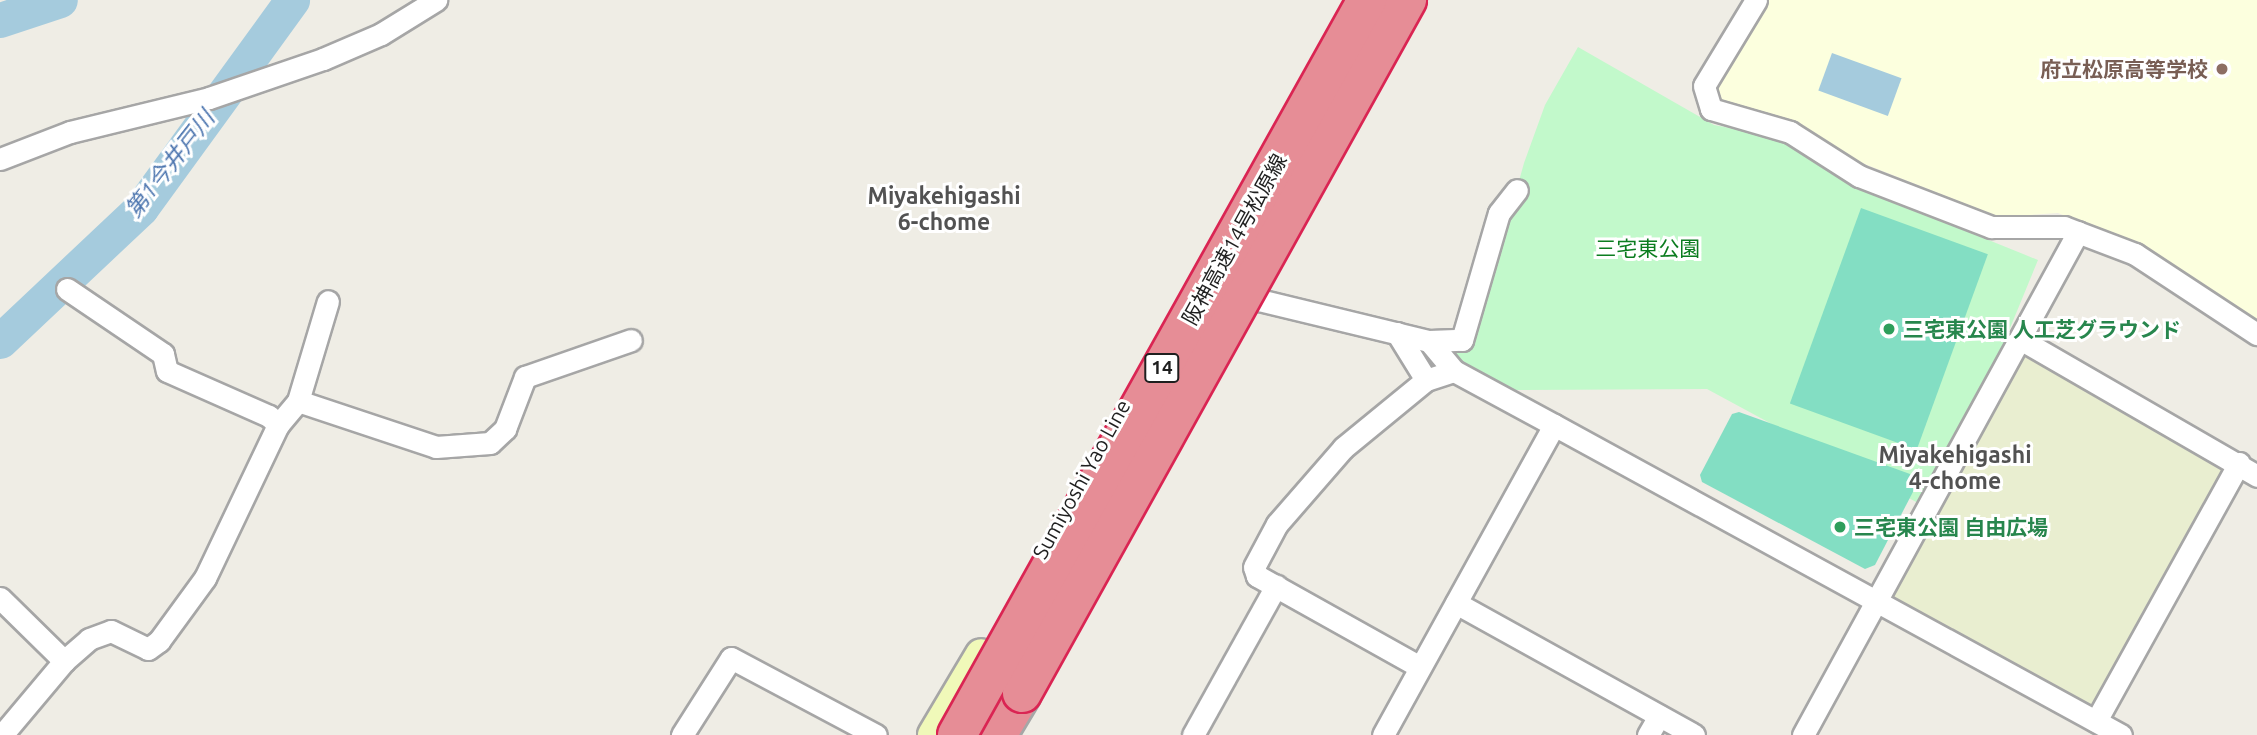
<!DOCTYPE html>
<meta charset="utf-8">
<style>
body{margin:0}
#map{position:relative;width:2257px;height:735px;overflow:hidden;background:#efede5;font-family:Ubuntu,"Noto Sans JP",sans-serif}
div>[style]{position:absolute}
.education>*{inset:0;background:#fcffde}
.farmland>*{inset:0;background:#e9eed0}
.park>*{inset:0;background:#c2f9cb}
.pitch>*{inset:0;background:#83dec3;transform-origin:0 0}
.water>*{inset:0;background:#a5cbdd;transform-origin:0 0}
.river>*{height:35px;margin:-17.5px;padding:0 17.5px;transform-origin:17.5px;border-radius:17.5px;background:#a5cbdd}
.roads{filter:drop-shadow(2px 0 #a6a6a6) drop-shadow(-2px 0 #a6a6a6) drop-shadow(0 2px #a6a6a6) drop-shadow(0 -2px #a6a6a6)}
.minor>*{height:21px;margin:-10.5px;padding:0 10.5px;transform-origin:10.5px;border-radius:10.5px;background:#fff}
.secondary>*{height:30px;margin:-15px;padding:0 15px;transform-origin:15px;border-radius:15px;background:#f0f9b9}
.motorway>*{height:38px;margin:-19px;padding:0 19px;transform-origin:19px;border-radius:19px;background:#e68d96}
.bridges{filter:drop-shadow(2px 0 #da2553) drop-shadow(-2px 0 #da2553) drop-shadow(0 2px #da2553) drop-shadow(0 -2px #da2553)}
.motorway-bridge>*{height:38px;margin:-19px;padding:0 19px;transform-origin:19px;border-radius:19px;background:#e68d96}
.dots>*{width:19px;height:19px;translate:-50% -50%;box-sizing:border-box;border:4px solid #fff;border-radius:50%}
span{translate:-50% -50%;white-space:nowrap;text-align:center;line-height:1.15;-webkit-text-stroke:6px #fff;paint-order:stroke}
.shield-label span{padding:2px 5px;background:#fff;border:2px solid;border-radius:5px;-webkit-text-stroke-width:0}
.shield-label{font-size:19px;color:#1f1f1f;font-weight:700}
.education-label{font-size:21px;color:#785e54;font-weight:700}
.right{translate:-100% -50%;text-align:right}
.street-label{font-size:21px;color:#1f1f1f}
.park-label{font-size:21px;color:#0c7d20}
.leisure-label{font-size:21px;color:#27864d;font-weight:700}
.left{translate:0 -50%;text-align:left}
.water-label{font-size:23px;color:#4b74ae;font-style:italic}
.neighbourhood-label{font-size:23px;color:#525252;font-weight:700}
</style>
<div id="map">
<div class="education">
<div style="clip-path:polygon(1766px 0,2257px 0,2257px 323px,2136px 244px,2058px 213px,1999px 217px,1842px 155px,1800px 123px,1721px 99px,1717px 81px)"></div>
</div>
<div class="farmland">
<div style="clip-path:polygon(2036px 351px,2228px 471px,2097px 706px,2086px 709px,1895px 603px,1890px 592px,2021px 354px)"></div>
</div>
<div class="park">
<div style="clip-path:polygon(1578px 47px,1714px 125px,1772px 136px,1850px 184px,2038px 260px,1994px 367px,1918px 503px,1707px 389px,1510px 390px,1453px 363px,1441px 346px,1473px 346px,1524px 163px,1545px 105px)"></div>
</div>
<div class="pitch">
<div style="left:1861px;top:208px;width:135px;height:208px;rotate:20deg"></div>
<div style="clip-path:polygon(1739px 412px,1910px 474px,1915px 488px,1875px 565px,1865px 569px,1702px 482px,1700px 475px,1732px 414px)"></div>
</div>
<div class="water">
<div style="left:1832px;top:53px;width:74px;height:40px;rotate:20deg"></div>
</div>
<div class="river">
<div style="left:0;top:20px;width:63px;rotate:-18.4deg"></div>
<div style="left:0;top:341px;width:194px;rotate:-43.3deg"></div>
<div style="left:141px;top:208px;width:257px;rotate:-54deg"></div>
</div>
<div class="roads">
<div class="minor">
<div style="left:1756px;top:0;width:100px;rotate:121.2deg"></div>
<div style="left:1704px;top:86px;width:24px;rotate:73deg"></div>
<div style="left:1711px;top:109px;width:82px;rotate:16.2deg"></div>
<div style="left:1790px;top:132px;width:82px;rotate:32.5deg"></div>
<div style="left:1859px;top:176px;width:142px;rotate:21.1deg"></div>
<div style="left:1991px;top:227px;width:73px"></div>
<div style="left:2064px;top:227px;width:76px;rotate:20.8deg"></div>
<div style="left:2135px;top:254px;width:146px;rotate:33.3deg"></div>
<div style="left:0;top:159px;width:75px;rotate:-21.1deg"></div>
<div style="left:70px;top:132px;width:143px;rotate:-13.7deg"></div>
<div style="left:209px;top:98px;width:120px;rotate:-18.9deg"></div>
<div style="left:323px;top:59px;width:63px;rotate:-23.3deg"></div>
<div style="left:381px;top:34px;width:65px;rotate:-31.7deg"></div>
<div style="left:67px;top:289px;width:116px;rotate:34.1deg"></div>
<div style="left:163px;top:354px;width:17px;rotate:77deg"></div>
<div style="left:167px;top:371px;width:111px;rotate:23.8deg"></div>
<div style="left:269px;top:416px;width:13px;rotate:45deg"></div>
<div style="left:1238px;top:289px;width:24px;rotate:28deg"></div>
<div style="left:1259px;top:300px;width:175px;rotate:13.6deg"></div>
<div style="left:1429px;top:341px;width:33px;rotate:-2deg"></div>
<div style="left:1462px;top:340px;width:132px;rotate:-73.8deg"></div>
<div style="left:1499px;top:213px;width:29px;rotate:-52deg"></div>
<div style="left:1397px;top:333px;width:55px;rotate:58.3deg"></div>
<div style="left:2020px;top:339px;width:274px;rotate:30deg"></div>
<div style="left:298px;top:401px;width:104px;rotate:-73.3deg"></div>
<div style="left:1554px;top:425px;width:646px;rotate:28.67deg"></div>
<div style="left:0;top:598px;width:90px;rotate:44.5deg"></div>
<div style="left:1456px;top:603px;width:272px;rotate:29deg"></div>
<div style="left:1420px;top:667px;width:187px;rotate:-150.8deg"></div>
<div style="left:1257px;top:576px;width:9px;rotate:-108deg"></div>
<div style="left:1254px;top:567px;width:49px;rotate:-61.9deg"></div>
<div style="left:1277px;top:524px;width:101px;rotate:-49deg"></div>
<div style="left:1343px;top:448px;width:107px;rotate:-39.3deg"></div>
<div style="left:1426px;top:380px;width:29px;rotate:-18deg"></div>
<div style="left:2096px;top:721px;width:295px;rotate:-61deg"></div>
<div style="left:2px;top:735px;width:97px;rotate:-50deg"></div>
<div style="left:64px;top:661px;width:33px;rotate:-41deg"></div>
<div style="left:89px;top:639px;width:23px;rotate:-20deg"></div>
<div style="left:111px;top:631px;width:41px;rotate:25.9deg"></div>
<div style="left:148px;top:649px;width:14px;rotate:-36deg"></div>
<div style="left:159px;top:641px;width:78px;rotate:-53.9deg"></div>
<div style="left:205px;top:578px;width:170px;rotate:-64.5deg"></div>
<div style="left:278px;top:425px;width:31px;rotate:-50deg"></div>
<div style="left:298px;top:401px;width:145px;rotate:18.4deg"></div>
<div style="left:436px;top:447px;width:54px;rotate:-4.2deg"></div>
<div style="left:490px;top:443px;width:21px;rotate:-43deg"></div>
<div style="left:505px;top:429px;width:56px;rotate:-69deg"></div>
<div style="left:525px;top:377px;width:112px;rotate:-19.2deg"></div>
<div style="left:682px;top:735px;width:91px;rotate:-57.5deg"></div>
<div style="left:731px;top:658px;width:164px;rotate:28deg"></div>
<div style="left:1193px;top:735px;width:171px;rotate:-60.9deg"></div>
<div style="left:1383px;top:735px;width:354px;rotate:-61.1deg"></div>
<div style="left:1554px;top:425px;width:114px;rotate:-151.6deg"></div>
<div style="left:1454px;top:371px;width:39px;rotate:-130deg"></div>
<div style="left:1648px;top:735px;width:22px;rotate:-60deg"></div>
<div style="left:1803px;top:735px;width:573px;rotate:-61.33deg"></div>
</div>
<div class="secondary">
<div style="left:933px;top:735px;width:94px;rotate:-59.3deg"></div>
</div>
<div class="motorway">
<div style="left:997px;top:735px;width:49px;rotate:-59.2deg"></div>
</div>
</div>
<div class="bridges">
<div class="motorway-bridge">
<div style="left:1022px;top:693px;width:793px;rotate:-60.95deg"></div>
<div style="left:957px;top:735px;width:842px;rotate:-60.85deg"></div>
</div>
</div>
<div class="dots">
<div style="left:2222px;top:69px;background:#8d6e63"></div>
<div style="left:1889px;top:329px;background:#2e9e5b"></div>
<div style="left:1840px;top:527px;background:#2e9e5b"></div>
</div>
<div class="shield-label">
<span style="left:1162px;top:368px">14</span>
</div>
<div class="education-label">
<span class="right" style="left:2208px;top:69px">府立松原高等学校</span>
</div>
<div class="street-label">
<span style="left:1234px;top:239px;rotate:-61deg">阪神高速14号松原線</span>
<span style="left:1081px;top:479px;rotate:-61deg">Sumiyoshi Yao Line</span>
</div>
<div class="park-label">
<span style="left:1648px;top:248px">三宅東公園</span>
</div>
<div class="leisure-label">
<span class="left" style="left:1903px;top:329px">三宅東公園 人工芝グラウンド</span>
<span class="left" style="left:1854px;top:527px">三宅東公園 自由広場</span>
</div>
<div class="water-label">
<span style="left:170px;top:164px;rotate:-52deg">第1今井戸川</span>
</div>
<div class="neighbourhood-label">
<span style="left:944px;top:209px">Miyakehigashi<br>6-chome</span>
<span style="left:1955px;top:468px">Miyakehigashi<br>4-chome</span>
</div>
</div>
